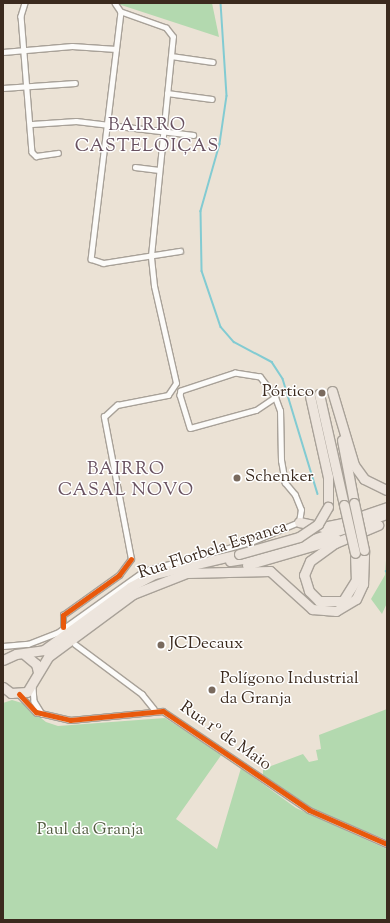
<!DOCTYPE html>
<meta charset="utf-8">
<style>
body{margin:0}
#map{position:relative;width:390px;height:923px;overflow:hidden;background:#ebe2d5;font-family:"Sorts Mill Goudy",serif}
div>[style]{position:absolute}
.green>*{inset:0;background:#b3d9af}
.stream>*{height:1.5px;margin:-0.75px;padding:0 0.75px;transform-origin:0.75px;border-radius:0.75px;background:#82cbd2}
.roads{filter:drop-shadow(1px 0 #a8a198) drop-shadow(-1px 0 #a8a198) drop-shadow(0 1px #a8a198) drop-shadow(0 -1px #a8a198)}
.street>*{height:4.5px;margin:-2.25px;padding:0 2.25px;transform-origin:2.25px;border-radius:2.25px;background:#fcfbf9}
.highway>*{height:9px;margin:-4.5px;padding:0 4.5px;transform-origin:4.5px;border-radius:4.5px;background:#ede5dd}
.bridges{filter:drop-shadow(1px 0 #a8a198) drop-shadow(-1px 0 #a8a198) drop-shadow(0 1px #a8a198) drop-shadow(0 -1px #a8a198)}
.highway-bridge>*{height:9px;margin:-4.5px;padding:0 4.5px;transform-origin:4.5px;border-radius:4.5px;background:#ede5dd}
.cycleway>*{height:5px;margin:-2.5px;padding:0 2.5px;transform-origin:2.5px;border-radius:2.5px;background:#e8590c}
.dots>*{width:11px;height:11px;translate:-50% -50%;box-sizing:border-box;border:2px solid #fff;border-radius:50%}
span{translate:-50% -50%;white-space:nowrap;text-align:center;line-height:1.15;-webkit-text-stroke:3px #fff;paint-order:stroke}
.poi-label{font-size:17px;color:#3b2a1e}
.right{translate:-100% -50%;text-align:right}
.left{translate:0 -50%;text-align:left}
.street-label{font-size:17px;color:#3b2a1e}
.park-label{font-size:17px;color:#525c40}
.neighbourhood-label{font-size:18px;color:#695261;letter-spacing:1px}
.frame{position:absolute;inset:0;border:4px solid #3b2a1e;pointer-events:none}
</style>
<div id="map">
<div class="green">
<div style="clip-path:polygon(118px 3px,212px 3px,219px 37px,118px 4px)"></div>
<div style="clip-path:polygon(387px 545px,387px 603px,382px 614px,371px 599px,385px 575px)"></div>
<div style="clip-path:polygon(12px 700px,22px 703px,46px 722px,58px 726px,165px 718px,222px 754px,176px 819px,217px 849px,241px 768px,296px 808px,387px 849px,387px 920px,3px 920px,3px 703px)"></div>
<div style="clip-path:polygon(387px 709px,387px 840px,310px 808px,263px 775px,263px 769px,303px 754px,309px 762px,318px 760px,316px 750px,321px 749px,319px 735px)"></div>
</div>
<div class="stream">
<div style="left:221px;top:3px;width:93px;rotate:86.3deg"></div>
<div style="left:227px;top:96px;width:49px;rotate:98.3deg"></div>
<div style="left:220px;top:144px;width:70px;rotate:105.8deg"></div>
<div style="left:201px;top:211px;width:60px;rotate:89deg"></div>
<div style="left:202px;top:271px;width:59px;rotate:71.3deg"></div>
<div style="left:221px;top:327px;width:20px;rotate:49deg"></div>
<div style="left:234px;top:342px;width:43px;rotate:27.8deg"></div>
<div style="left:272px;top:362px;width:20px;rotate:57deg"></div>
<div style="left:283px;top:379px;width:120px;rotate:73.1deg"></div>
<div style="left:386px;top:571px;width:1px;rotate:45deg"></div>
</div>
<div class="roads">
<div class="street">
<div style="left:25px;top:3px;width:14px;rotate:107deg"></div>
<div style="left:21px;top:16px;width:136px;rotate:85.4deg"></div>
<div style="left:32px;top:152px;width:6px;rotate:45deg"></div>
<div style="left:36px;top:156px;width:22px;rotate:-8deg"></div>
<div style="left:115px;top:3px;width:11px;rotate:56deg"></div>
<div style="left:121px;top:12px;width:249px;rotate:96.9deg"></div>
<div style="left:91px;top:259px;width:13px;rotate:18deg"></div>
<div style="left:103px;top:263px;width:78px;rotate:-8.9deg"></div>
<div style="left:3px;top:52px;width:69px;rotate:-5deg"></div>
<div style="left:72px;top:46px;width:44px;rotate:3.9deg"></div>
<div style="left:171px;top:56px;width:42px;rotate:8.1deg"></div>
<div style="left:3px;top:88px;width:72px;rotate:-4deg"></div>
<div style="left:167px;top:93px;width:45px;rotate:7.6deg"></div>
<div style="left:32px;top:124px;width:44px;rotate:-3.9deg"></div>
<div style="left:76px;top:121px;width:118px;rotate:6.8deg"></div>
<div style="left:135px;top:167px;width:24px;rotate:7deg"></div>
<div style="left:63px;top:627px;width:12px;rotate:-90deg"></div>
<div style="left:63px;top:615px;width:69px;rotate:-35.5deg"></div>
<div style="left:119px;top:575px;width:20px;rotate:-53deg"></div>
<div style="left:131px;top:559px;width:145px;rotate:-100.8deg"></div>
<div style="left:104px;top:417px;width:18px;rotate:-43deg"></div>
<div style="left:117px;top:405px;width:52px;rotate:-11.1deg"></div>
<div style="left:168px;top:395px;width:14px;rotate:-56deg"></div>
<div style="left:176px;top:383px;width:99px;rotate:-102.8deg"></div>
<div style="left:154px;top:286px;width:30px;rotate:-96deg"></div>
<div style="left:151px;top:256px;width:220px;rotate:-84.3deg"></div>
<div style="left:173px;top:37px;width:11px;rotate:-128deg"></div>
<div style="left:166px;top:28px;width:48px;rotate:-160.4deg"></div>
<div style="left:75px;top:644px;width:84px;rotate:36.7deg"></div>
<div style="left:142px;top:694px;width:19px;rotate:51deg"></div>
<div style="left:3px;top:646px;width:25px;rotate:-5deg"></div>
<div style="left:28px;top:644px;width:31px;rotate:-21deg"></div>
<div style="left:57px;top:633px;width:107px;rotate:-35.5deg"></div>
<div style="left:144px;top:571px;width:111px;rotate:-15.2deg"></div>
<div style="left:251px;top:542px;width:52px;rotate:-22.6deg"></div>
<div style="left:299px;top:522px;width:12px;rotate:-81deg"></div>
<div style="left:301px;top:510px;width:16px;rotate:-112deg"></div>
<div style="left:295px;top:495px;width:16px;rotate:-130deg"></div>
<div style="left:285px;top:483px;width:22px;rotate:-100deg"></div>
<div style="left:281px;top:461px;width:50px;rotate:-91.1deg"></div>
<div style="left:280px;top:411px;width:15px;rotate:-110deg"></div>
<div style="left:275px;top:397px;width:25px;rotate:-127deg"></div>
<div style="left:260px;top:377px;width:25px;rotate:-171deg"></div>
<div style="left:235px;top:373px;width:57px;rotate:161.6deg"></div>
<div style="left:181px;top:391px;width:4px;rotate:104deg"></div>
<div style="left:180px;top:395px;width:34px;rotate:73deg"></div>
<div style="left:190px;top:428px;width:68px;rotate:-15.3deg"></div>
<div style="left:256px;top:410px;width:23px;rotate:-34deg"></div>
<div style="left:33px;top:687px;width:14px;rotate:86deg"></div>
<div style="left:34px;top:701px;width:15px;rotate:58deg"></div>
<div style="left:19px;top:694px;width:25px;rotate:47deg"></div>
<div style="left:36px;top:712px;width:35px;rotate:13deg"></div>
<div style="left:70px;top:720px;width:93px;rotate:-5.5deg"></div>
<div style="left:163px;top:711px;width:176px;rotate:34.1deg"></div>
<div style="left:309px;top:810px;width:85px;rotate:23.6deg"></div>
</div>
<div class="highway">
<div style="left:332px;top:391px;width:77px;rotate:73.4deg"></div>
<div style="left:354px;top:465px;width:17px;rotate:54deg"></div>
<div style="left:364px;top:479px;width:25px;rotate:26deg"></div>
<div style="left:319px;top:394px;width:114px;rotate:77.3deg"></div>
<div style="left:310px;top:396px;width:83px;rotate:77.5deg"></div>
<div style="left:328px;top:477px;width:30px;rotate:90deg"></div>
<div style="left:342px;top:440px;width:64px;rotate:79.2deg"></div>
<div style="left:364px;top:515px;width:24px;rotate:-19deg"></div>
<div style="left:299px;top:522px;width:25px;rotate:12deg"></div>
<div style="left:323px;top:527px;width:19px;rotate:-12deg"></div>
<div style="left:355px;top:553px;width:27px;rotate:88deg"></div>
<div style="left:356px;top:580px;width:25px;rotate:122deg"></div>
<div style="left:343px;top:601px;width:24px;rotate:180deg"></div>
<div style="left:319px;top:601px;width:14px;rotate:-135deg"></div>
<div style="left:309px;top:591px;width:17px;rotate:-107deg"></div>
<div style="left:304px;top:575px;width:15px;rotate:-67deg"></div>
<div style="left:310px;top:561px;width:31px;rotate:-36deg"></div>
<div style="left:335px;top:543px;width:47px;rotate:-22.7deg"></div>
<div style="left:230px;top:561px;width:37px;rotate:-9deg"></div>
<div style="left:267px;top:555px;width:127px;rotate:-18.9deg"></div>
<div style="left:247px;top:565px;width:93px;rotate:-16.3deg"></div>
<div style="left:24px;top:654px;width:16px;rotate:40deg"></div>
<div style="left:36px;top:664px;width:8px;rotate:76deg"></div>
<div style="left:3px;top:660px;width:14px;rotate:-25deg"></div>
<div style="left:16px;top:654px;width:28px;rotate:-8deg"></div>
<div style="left:44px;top:650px;width:107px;rotate:-36.2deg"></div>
<div style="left:130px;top:587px;width:27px;rotate:-28deg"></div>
<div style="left:154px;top:574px;width:87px;rotate:-13.2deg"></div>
<div style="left:3px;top:687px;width:10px;rotate:37deg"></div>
<div style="left:11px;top:693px;width:16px;rotate:-4deg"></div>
<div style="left:27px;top:692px;width:41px;rotate:-59deg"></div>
<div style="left:48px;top:657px;width:106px;rotate:-36.5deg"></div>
<div style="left:133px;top:594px;width:58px;rotate:-21.3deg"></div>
<div style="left:187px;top:573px;width:83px;rotate:-1.4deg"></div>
<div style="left:270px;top:571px;width:57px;rotate:42.1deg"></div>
<div style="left:312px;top:609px;width:24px;rotate:5deg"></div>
<div style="left:336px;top:611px;width:23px;rotate:-31deg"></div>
<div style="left:356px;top:599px;width:17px;rotate:-65deg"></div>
<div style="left:363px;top:584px;width:34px;rotate:-88deg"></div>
</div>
</div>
<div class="bridges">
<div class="highway-bridge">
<div style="left:354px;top:503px;width:48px;rotate:78deg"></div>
<div style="left:344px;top:505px;width:49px;rotate:77.1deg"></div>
<div style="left:239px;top:554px;width:62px;rotate:-15.8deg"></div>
<div style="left:299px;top:537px;width:23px;rotate:-34deg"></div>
<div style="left:318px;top:524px;width:20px;rotate:-60deg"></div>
</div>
</div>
<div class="cycleway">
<div style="left:63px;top:627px;width:12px;rotate:-90deg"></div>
<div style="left:63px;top:615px;width:69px;rotate:-35.5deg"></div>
<div style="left:119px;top:575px;width:20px;rotate:-53deg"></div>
<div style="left:19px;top:694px;width:25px;rotate:47deg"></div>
<div style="left:36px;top:712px;width:35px;rotate:13deg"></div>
<div style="left:70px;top:720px;width:93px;rotate:-5.5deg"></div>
<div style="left:163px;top:711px;width:176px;rotate:34.1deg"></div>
<div style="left:309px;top:810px;width:85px;rotate:23.6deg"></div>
</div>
<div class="dots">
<div style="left:322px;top:393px;background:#796a5e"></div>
<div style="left:237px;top:478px;background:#796a5e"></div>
<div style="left:161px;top:645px;background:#796a5e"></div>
<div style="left:212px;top:690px;background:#796a5e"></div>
</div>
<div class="poi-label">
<span class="right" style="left:314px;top:393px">Pórtico</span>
<span class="left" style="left:245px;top:478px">Schenker</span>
<span class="left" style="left:169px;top:645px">JCDecaux</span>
<span class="left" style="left:220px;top:690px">Polígono Industrial<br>da Granja</span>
</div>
<div class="street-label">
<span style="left:213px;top:551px;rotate:-18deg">Rua Florbela Espanca</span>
<span style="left:225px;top:737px;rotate:35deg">Rua 1º de Maio</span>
</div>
<div class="park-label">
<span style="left:90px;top:831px">Paul da Granja</span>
</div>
<div class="neighbourhood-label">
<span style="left:147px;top:137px">BAIRRO<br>CASTELOIÇAS</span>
<span style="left:126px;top:481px">BAIRRO<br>CASAL NOVO</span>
</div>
<div class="frame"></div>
</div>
